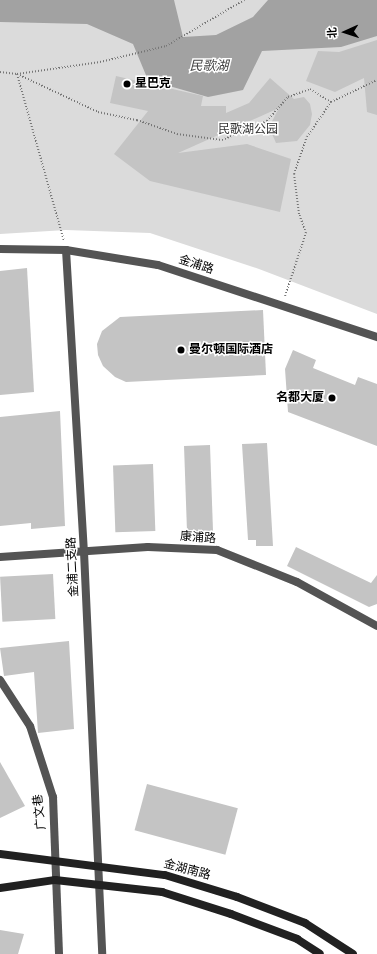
<!DOCTYPE html>
<meta charset="utf-8">
<style>
body{margin:0}
#map{position:relative;width:377px;height:954px;overflow:hidden;background:#fff;font-family:"DejaVu Sans","Noto Sans SC",sans-serif}
div>[style]{position:absolute}
.green>*{inset:0;background:#dbdbdb}
.water>*{inset:0;background:#a2a2a2}
.building>*{inset:0;background:#c4c4c4;transform-origin:0 0}
.path>*{height:2px;margin-top:-1px;transform-origin:0;background:repeating-linear-gradient(90deg,#767676 0 1px,transparent 0 3px)}
.minor>*{height:8px;margin:-4px;padding:0 4px;transform-origin:4px;border-radius:4px;background:#545454}
.secondary>*{height:8px;margin:-4px;padding:0 4px;transform-origin:4px;border-radius:4px;background:#212121}
.dots>*{width:11px;height:11px;translate:-50% -50%;box-sizing:border-box;border:2px solid #fff;border-radius:50%}
span{translate:-50% -50%;white-space:nowrap;text-align:center;line-height:1.15;-webkit-text-stroke:3px #fff;paint-order:stroke}
.poi-label{font-size:12px;color:#000;font-weight:700}
.left{translate:0 -50%;text-align:left}
.right{translate:-100% -50%;text-align:right}
.park-label{font-size:12px;color:#323232}
.street-label{font-size:12px;color:#000}
.water-label{font-size:13px;color:#434343;font-style:italic}
.north{position:absolute;left:325px;top:12px;width:40px;height:40px;-webkit-text-stroke:3px #fff;paint-order:stroke;rotate:267deg;font-size:11px;font-weight:700;line-height:16px;text-align:center;color:#000}
.north::after{content:'';display:block;margin:auto;width:14px;height:18px;background:#000;clip-path:polygon(50% 0,100% 100%,50% 72%,0 100%)}
</style>
<div id="map">
<div class="green">
<div style="clip-path:polygon(0 0,377px 0,377px 314px,259px 269px,150px 233px,66px 230px,0 234px)"></div>
</div>
<div class="water">
<div style="clip-path:polygon(0 0,174px 0,183px 37px,216px 35px,253px 17px,268px 0,377px 0,377px 36px,341px 47px,262px 51px,243px 90px,208px 97px,148px 80px,133px 44px,87px 24px,0 22px)"></div>
</div>
<div class="building">
<div style="clip-path:polygon(377px 40px,377px 115px,367px 112px,364px 78px,335px 92px,306px 81px,318px 51px,339px 52px)"></div>
<div style="clip-path:polygon(116px 76px,203px 96px,201px 106px,226px 106px,226px 113px,249px 103px,270px 78px,294px 99px,304px 97px,310px 104px,312px 114px,310px 125px,297px 141px,276px 143px,269px 127px,279px 108px,178px 153px,247px 144px,291px 159px,280px 212px,150px 181px,114px 154px,148px 111px,110px 103px)"></div>
<div style="clip-path:polygon(27px 268px,34px 392px,0 395px,0 271px)"></div>
<div style="clip-path:polygon(263px 310px,266px 375px,126px 382px,115px 377px,103px 366px,98px 355px,97px 344px,102px 331px,120px 317px)"></div>
<div style="clip-path:polygon(293px 350px,316px 360px,313px 368px,355px 385px,358px 377px,377px 384px,377px 446px,288px 412px,285px 369px)"></div>
<div style="clip-path:polygon(60px 411px,65px 526px,31px 529px,31px 523px,0 526px,0 417px)"></div>
<div style="clip-path:polygon(267px 443px,273px 546px,256px 546px,256px 540px,248px 540px,242px 444px)"></div>
<div style="left:210px;top:445px;width:86px;height:26px;rotate:88deg"></div>
<div style="left:153px;top:464px;width:67px;height:40px;rotate:88deg"></div>
<div style="clip-path:polygon(296px 547px,371px 583px,377px 575px,377px 604px,369px 607px,287px 566px)"></div>
<div style="left:53px;top:574px;width:45px;height:53px;rotate:87deg"></div>
<div style="clip-path:polygon(69px 641px,74px 729px,38px 733px,34px 672px,4px 676px,0 648px)"></div>
<div style="clip-path:polygon(0 762px,25px 806px,0 818px)"></div>
<div style="left:147px;top:784px;width:94px;height:48px;rotate:15deg"></div>
<div style="clip-path:polygon(0 930px,24px 934px,18px 954px,0 954px)"></div>
</div>
<div class="path">
<div style="left:0;top:72px;width:17px;rotate:7deg"></div>
<div style="left:17px;top:74px;width:84px;rotate:-8.2deg"></div>
<div style="left:100px;top:62px;width:68px;rotate:-13.6deg"></div>
<div style="left:166px;top:46px;width:91px;rotate:-30.5deg"></div>
<div style="left:17px;top:74px;width:89px;rotate:25.1deg"></div>
<div style="left:98px;top:112px;width:40px;rotate:12deg"></div>
<div style="left:137px;top:120px;width:42px;rotate:19.3deg"></div>
<div style="left:177px;top:134px;width:45px;rotate:7.6deg"></div>
<div style="left:222px;top:140px;width:49px;rotate:-22.9deg"></div>
<div style="left:267px;top:121px;width:32px;rotate:-49deg"></div>
<div style="left:288px;top:97px;width:23px;rotate:-20deg"></div>
<div style="left:310px;top:89px;width:25px;rotate:32deg"></div>
<div style="left:331px;top:102px;width:51px;rotate:-25.6deg"></div>
<div style="left:17px;top:74px;width:173px;rotate:74.3deg"></div>
<div style="left:285px;top:296px;width:66px;rotate:-71.6deg"></div>
<div style="left:306px;top:233px;width:20px;rotate:-110deg"></div>
<div style="left:299px;top:214px;width:40px;rotate:-97.1deg"></div>
<div style="left:294px;top:174px;width:39px;rotate:-71deg"></div>
<div style="left:307px;top:137px;width:42px;rotate:-55.6deg"></div>
</div>
<div class="minor">
<div style="left:0;top:249px;width:66px;rotate:0.9deg"></div>
<div style="left:66px;top:250px;width:93px;rotate:9.3deg"></div>
<div style="left:158px;top:265px;width:231px;rotate:18.2deg"></div>
<div style="left:66px;top:250px;width:303px;rotate:86.6deg"></div>
<div style="left:84px;top:552px;width:402px;rotate:87.4deg"></div>
<div style="left:0;top:557px;width:148px;rotate:-3.9deg"></div>
<div style="left:148px;top:547px;width:69px;rotate:2.5deg"></div>
<div style="left:217px;top:550px;width:86px;rotate:21.8deg"></div>
<div style="left:297px;top:582px;width:91px;rotate:28.8deg"></div>
<div style="left:0;top:680px;width:55px;rotate:56.9deg"></div>
<div style="left:30px;top:726px;width:75px;rotate:72.1deg"></div>
<div style="left:53px;top:797px;width:157px;rotate:87.8deg"></div>
</div>
<div class="secondary">
<div style="left:0;top:854px;width:166px;rotate:7.3deg"></div>
<div style="left:165px;top:875px;width:75px;rotate:17deg"></div>
<div style="left:237px;top:897px;width:73px;rotate:20.9deg"></div>
<div style="left:305px;top:923px;width:57px;rotate:32.9deg"></div>
<div style="left:0;top:888px;width:56px;rotate:-8.3deg"></div>
<div style="left:55px;top:880px;width:108px;rotate:6.4deg"></div>
<div style="left:162px;top:892px;width:72px;rotate:17.7deg"></div>
<div style="left:231px;top:914px;width:71px;rotate:20.7deg"></div>
<div style="left:297px;top:939px;width:27px;rotate:33deg"></div>
</div>
<div class="dots">
<div style="left:127px;top:84px;background:#000"></div>
<div style="left:181px;top:350px;background:#000"></div>
<div style="left:332px;top:398px;background:#000"></div>
</div>
<div class="poi-label">
<span class="left" style="left:135px;top:84px">星巴克</span>
<span class="left" style="left:189px;top:350px">曼尔顿国际酒店</span>
<span class="right" style="left:324px;top:398px">名都大厦</span>
</div>
<div class="park-label">
<span style="left:248px;top:130px">民歌湖公园</span>
</div>
<div class="street-label">
<span style="left:196px;top:265px;rotate:18deg">金浦路</span>
<span style="left:198px;top:538px;rotate:4deg">康浦路</span>
<span style="left:73px;top:567px;rotate:-93deg">金浦二支路</span>
<span style="left:40px;top:812px;rotate:-96deg">广文巷</span>
<span style="left:187px;top:870px;rotate:15deg">金湖南路</span>
</div>
<div class="water-label">
<span style="left:209px;top:66px">民歌湖</span>
</div>
<div class="north">北</div>
</div>
